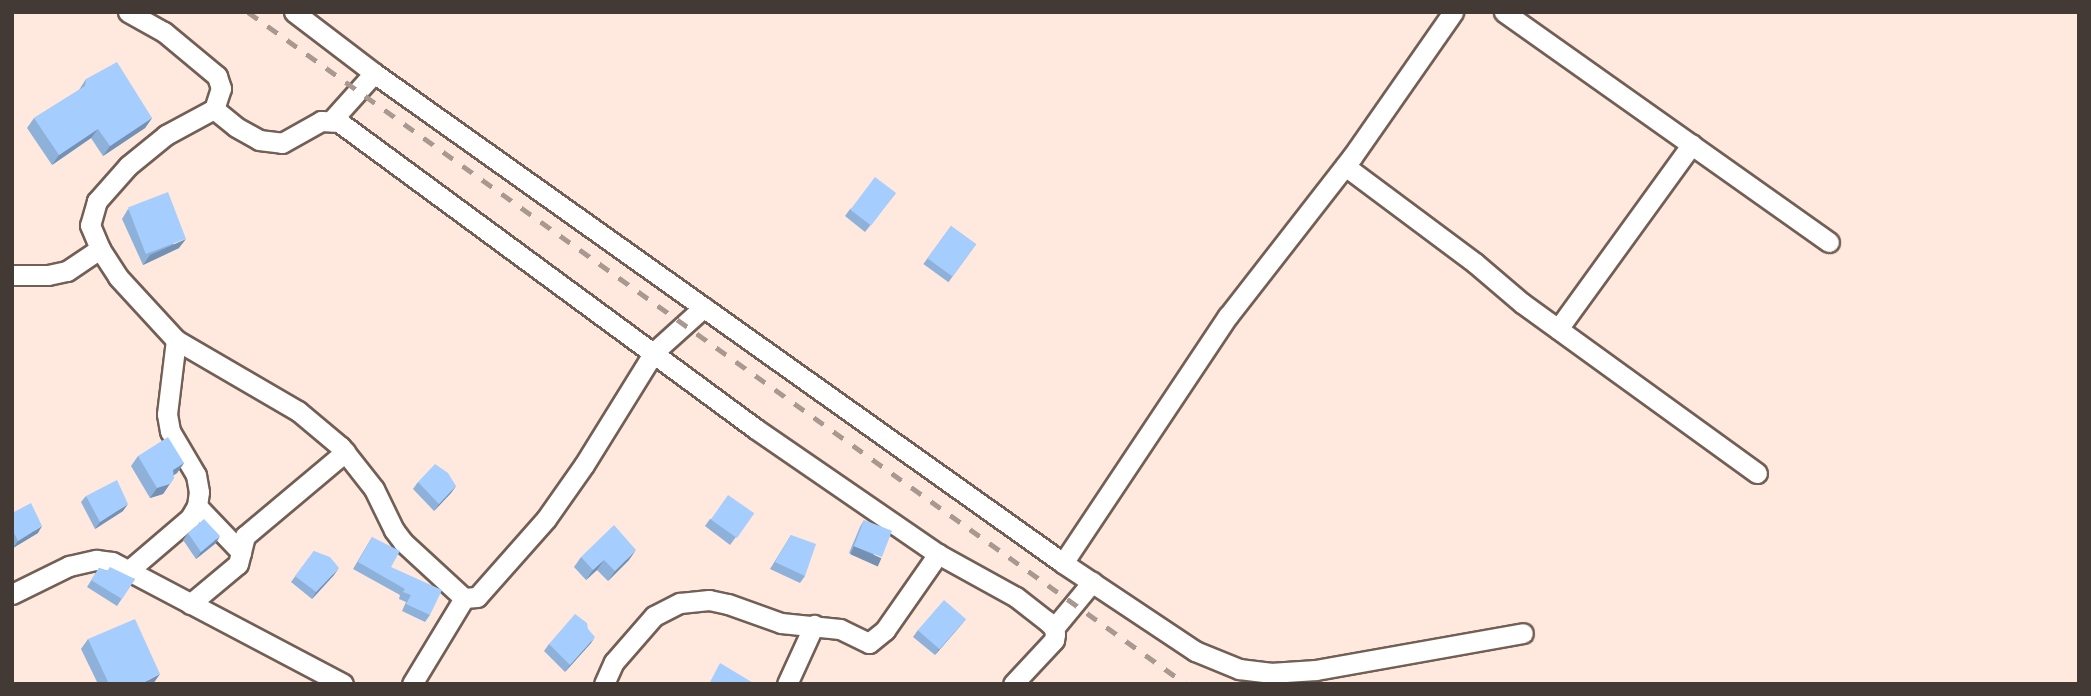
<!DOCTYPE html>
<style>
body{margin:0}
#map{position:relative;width:2091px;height:696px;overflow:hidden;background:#ffe8dd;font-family:Karla,sans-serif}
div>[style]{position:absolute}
.roads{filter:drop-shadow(2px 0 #725f55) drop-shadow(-2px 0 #725f55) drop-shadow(0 2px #725f55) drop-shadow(0 -2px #725f55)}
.minor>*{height:19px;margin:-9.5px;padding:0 9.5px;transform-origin:9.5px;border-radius:9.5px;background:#fff}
.rail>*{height:5px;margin-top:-2.5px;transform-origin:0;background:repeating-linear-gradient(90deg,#a99890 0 12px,transparent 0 24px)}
.wall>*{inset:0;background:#8eb1da;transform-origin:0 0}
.shaded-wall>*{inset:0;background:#7490b2;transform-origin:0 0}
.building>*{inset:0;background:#a5cefe;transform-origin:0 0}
span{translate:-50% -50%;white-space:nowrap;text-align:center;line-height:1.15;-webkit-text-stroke:6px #fff;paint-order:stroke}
.frame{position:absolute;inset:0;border:14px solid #433a35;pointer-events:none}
</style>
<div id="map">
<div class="roads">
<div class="minor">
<div style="left:128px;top:12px;width:41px;rotate:29.1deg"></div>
<div style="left:164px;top:32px;width:69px;rotate:39.7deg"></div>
<div style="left:217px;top:76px;width:13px;rotate:72deg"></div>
<div style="left:221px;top:88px;width:22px;rotate:108deg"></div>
<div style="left:214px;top:109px;width:28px;rotate:39deg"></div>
<div style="left:236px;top:127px;width:26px;rotate:29deg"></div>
<div style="left:259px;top:140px;width:23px;rotate:7deg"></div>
<div style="left:282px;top:143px;width:45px;rotate:-29.4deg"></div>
<div style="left:321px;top:121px;width:18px;rotate:3deg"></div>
<div style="left:339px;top:122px;width:518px;rotate:36.36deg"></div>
<div style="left:756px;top:429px;width:221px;rotate:34.5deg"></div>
<div style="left:938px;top:554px;width:89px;rotate:28.9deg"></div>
<div style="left:1016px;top:597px;width:39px;rotate:38deg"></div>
<div style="left:1047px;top:621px;width:10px;rotate:45deg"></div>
<div style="left:1054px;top:628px;width:6px;rotate:81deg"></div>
<div style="left:1055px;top:634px;width:6px;rotate:99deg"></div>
<div style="left:1054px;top:640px;width:60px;rotate:133deg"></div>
<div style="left:294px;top:12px;width:101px;rotate:37.3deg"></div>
<div style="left:374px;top:73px;width:845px;rotate:35.42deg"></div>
<div style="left:1063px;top:563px;width:159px;rotate:33.7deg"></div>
<div style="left:1195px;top:651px;width:48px;rotate:22.2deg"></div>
<div style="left:1239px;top:669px;width:31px;rotate:7deg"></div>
<div style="left:1270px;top:673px;width:46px;rotate:-3.7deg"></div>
<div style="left:1316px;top:670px;width:210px;rotate:-10.1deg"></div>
<div style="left:1504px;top:12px;width:398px;rotate:35.3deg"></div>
<div style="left:214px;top:109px;width:55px;rotate:151.6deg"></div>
<div style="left:166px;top:135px;width:49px;rotate:140.8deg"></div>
<div style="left:128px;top:166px;width:47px;rotate:131.5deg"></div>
<div style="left:97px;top:201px;width:25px;rotate:106deg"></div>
<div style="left:90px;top:225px;width:26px;rotate:67deg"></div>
<div style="left:100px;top:249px;width:33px;rotate:57deg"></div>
<div style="left:118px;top:277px;width:86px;rotate:47.4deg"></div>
<div style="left:176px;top:340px;width:141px;rotate:30.2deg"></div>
<div style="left:298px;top:411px;width:56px;rotate:39.9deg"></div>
<div style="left:341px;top:447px;width:53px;rotate:51.8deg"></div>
<div style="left:374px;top:489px;width:46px;rotate:64deg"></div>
<div style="left:394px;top:530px;width:15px;rotate:53deg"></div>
<div style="left:403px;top:542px;width:83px;rotate:42.6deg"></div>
<div style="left:331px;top:121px;width:64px;rotate:-48.1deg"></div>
<div style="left:1345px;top:166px;width:162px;rotate:36.7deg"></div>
<div style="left:1475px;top:263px;width:62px;rotate:40.4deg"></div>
<div style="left:1522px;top:303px;width:290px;rotate:35.9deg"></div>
<div style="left:12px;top:275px;width:36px"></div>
<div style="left:48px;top:275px;width:19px;rotate:-12deg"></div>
<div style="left:67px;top:271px;width:40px;rotate:-34deg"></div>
<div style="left:1558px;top:329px;width:228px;rotate:-54.1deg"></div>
<div style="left:197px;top:506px;width:64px;rotate:46.3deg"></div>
<div style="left:1063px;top:563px;width:297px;rotate:-56.3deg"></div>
<div style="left:1228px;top:316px;width:202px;rotate:-52.1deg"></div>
<div style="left:1352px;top:157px;width:177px;rotate:-55.1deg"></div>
<div style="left:128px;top:571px;width:82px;rotate:-40.5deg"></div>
<div style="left:190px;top:518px;width:14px;rotate:-60deg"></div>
<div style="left:197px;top:506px;width:14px;rotate:-82deg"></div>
<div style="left:199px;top:492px;width:17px;rotate:-100deg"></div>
<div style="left:196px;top:475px;width:51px;rotate:-120.6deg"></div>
<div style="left:170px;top:431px;width:17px;rotate:-100deg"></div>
<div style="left:167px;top:414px;width:75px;rotate:-83.1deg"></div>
<div style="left:12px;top:594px;width:64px;rotate:-26.2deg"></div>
<div style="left:69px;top:566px;width:28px;rotate:-13deg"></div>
<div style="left:96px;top:560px;width:16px;rotate:7deg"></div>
<div style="left:112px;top:562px;width:261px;rotate:27.8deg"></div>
<div style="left:190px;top:604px;width:62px;rotate:-39.8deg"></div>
<div style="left:238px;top:564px;width:29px;rotate:-76deg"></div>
<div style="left:245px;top:536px;width:131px;rotate:-40deg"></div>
<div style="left:1054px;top:628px;width:60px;rotate:-50.4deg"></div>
<div style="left:412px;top:684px;width:100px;rotate:-58.8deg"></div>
<div style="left:464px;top:598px;width:13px;rotate:-4deg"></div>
<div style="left:477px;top:597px;width:104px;rotate:-48.5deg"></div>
<div style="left:546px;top:519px;width:66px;rotate:-54.9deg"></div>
<div style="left:584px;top:465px;width:133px;rotate:-58.2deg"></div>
<div style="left:654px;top:352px;width:67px;rotate:-42deg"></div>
<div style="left:604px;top:684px;width:24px;rotate:-66deg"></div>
<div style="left:614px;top:662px;width:61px;rotate:-49deg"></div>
<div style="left:654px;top:616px;width:29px;rotate:-27deg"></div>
<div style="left:680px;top:603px;width:29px;rotate:-6deg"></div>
<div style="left:709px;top:600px;width:19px;rotate:12deg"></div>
<div style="left:728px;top:604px;width:56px;rotate:19.7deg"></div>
<div style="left:781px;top:623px;width:59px;rotate:5.8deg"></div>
<div style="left:840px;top:629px;width:32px;rotate:26deg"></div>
<div style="left:869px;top:643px;width:21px;rotate:-39deg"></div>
<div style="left:885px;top:630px;width:93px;rotate:-55.1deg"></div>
<div style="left:787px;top:684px;width:65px;rotate:-65.4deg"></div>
</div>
</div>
<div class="rail">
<div style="left:248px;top:12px;width:1154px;rotate:35.62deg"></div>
</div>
<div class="wall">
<div style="clip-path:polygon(86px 79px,152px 118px,145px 128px,103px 156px,91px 138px,52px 165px,27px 128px,34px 118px,79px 90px)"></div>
<div style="clip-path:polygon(896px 193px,865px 232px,845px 216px,850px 209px)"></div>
<div style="clip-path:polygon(128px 209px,179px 248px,143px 265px,122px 219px)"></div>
<div style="left:951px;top:226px;width:31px;height:47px;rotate:36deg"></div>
<div style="clip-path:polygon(138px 456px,184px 463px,177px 473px,174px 475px,167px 488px,163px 494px,150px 498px,131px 466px)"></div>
<div style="clip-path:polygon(418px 482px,456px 486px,451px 493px,434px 511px,413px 489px)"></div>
<div style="clip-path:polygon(86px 496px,123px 511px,95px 529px,81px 502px)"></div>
<div style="clip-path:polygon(12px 513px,38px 533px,13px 548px,12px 546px)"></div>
<div style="clip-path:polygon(754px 513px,730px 545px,705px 526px,710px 519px)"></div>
<div style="clip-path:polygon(864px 520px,877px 565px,849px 553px,860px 527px)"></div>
<div style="clip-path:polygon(188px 533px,216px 543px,196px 559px,183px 540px)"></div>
<div style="clip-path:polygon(791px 535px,805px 576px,800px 583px,770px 569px)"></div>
<div style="clip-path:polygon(372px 537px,391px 567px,430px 615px,425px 622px,402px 611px,406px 602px,399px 599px,400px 595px,353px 569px)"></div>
<div style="clip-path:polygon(314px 551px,334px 575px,312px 599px,291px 582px)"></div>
<div style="clip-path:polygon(581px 557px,629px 560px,608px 581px,597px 570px,586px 580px,574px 567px)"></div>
<div style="clip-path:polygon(99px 568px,135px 579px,117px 606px,87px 587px)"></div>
<div style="clip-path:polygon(966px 619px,935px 655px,913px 637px,918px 630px)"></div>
<div style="clip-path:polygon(588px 629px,591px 643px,565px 672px,544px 651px,549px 644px)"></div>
<div style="clip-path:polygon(88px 639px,153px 684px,98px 684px,81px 649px)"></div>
</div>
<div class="shaded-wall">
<div style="clip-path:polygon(152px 118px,145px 128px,103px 156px,110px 146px)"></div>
<div style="clip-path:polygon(98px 129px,91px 138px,52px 165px,59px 155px)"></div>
<div style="clip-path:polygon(186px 239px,179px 248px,143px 265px,150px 255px)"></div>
<div style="clip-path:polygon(184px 463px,177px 473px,166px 480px,173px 470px)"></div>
<div style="clip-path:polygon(174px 478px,163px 494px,150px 498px,157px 488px)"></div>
<div style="clip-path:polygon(456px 486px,451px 493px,434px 511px,439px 504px)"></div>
<div style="clip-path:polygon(128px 504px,123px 511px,95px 529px,100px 522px)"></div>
<div style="clip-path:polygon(42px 526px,38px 533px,13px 548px,18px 541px)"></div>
<div style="clip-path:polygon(220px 536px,216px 543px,196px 559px,201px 552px)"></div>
<div style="left:854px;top:546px;width:30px;height:9px;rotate:24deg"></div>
<div style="clip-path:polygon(636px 550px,629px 560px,608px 581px,615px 571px)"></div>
<div style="clip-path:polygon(604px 560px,597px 570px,586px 580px,593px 570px)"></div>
<div style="clip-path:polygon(339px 568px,334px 575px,312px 599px,316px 592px)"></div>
<div style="clip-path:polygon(966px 619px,961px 625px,935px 655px,939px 649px)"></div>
<div style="clip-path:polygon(595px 637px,591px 643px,565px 672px,570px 665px)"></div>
<div style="clip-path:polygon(160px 674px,153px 684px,141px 684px)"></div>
</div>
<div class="building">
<div style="clip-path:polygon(117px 62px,152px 118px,110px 146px,98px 129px,59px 155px,34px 118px,85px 86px,86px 79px)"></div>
<div style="left:875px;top:177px;width:26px;height:41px;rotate:37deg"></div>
<div style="left:168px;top:192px;width:50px;height:43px;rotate:69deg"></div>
<div style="left:951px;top:226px;width:31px;height:40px;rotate:36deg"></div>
<div style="clip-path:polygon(168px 437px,184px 463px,173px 470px,174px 478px,170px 484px,157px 488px,138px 456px)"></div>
<div style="clip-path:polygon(435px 464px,448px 473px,456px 486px,439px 504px,418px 482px)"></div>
<div style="clip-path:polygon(117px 480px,128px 504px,100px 522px,86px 496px)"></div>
<div style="left:728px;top:495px;width:32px;height:30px;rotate:35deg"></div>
<div style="clip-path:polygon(31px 503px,42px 526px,18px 541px,12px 529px,12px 513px)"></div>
<div style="clip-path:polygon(204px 519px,220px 536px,201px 552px,188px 533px)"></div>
<div style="left:864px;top:520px;width:30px;height:28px;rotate:21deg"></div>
<div style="clip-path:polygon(614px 525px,636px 550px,615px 571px,604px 560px,593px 570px,581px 557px)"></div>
<div style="clip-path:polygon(791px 535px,816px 544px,805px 576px,775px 562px)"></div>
<div style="clip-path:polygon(372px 537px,400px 551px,391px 567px,442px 590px,430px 615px,406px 604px,411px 595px,403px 592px,405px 589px,358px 562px)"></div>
<div style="clip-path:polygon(314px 551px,330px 557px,339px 568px,316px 592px,295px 576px)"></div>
<div style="clip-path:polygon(110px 567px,135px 579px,122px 599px,91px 580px,99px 568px,107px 571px)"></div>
<div style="left:944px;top:600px;width:29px;height:40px;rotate:41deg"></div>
<div style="clip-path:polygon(575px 614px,587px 623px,588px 629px,595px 637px,570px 665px,549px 644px)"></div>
<div style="clip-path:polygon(135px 619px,160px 674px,141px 684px,109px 684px,88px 639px)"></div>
<div style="clip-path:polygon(720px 663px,755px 684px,709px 684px)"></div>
</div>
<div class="frame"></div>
</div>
